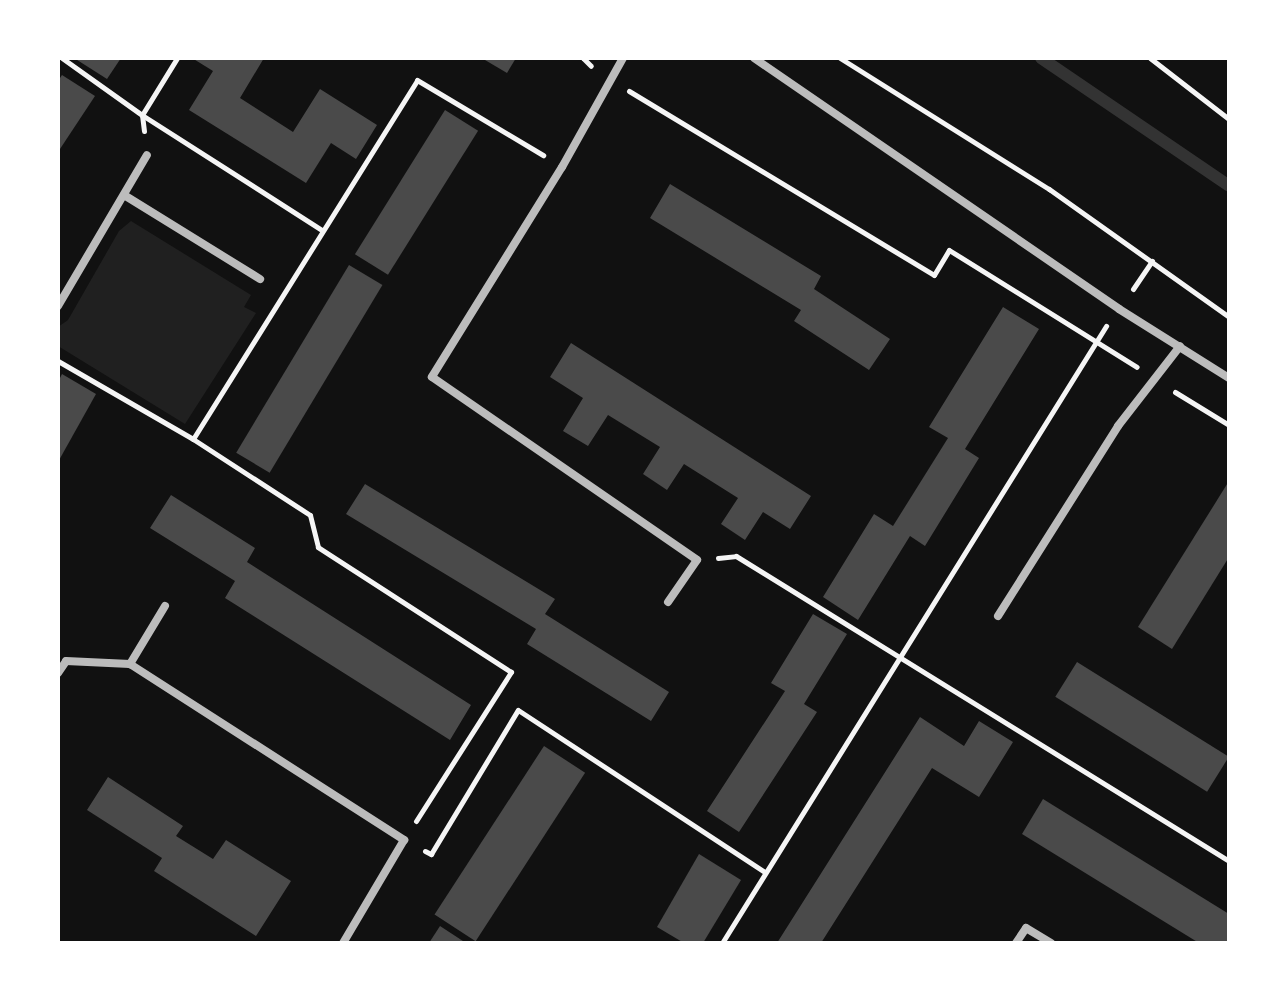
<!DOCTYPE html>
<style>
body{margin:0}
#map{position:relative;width:1287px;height:1001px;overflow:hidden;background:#111;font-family:Georgia,serif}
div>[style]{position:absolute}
.green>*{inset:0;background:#202020}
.stream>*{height:12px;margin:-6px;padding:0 6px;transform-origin:6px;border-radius:6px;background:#333}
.building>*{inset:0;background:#4a4a4a;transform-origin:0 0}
.path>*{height:5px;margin:-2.5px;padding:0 2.5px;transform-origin:2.5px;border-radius:2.5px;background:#f5f5f5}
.minor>*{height:8px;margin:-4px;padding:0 4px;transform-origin:4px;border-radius:4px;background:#bcbcbc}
span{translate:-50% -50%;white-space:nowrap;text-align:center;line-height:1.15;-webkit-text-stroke:6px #fff;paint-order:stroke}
.frame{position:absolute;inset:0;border:60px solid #fff;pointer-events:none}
</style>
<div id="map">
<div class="green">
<div style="clip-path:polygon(131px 221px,251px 295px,244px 307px,256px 313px,185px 424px,58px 346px,58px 327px,68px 320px,119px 231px)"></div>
</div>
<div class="stream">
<div style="left:1041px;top:58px;width:227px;rotate:34.2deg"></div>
</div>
<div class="building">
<div style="clip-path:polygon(74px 58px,121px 58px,107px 79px)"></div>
<div style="clip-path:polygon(192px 58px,264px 58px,240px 98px,293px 132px,320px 89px,377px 125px,356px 159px,331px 143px,306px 183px,189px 110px,213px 71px)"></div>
<div style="clip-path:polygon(487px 58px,516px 58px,507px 73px,485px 60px)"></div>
<div style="clip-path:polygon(62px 75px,95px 96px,58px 152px,58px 81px)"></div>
<div style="left:445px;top:110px;width:39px;height:170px;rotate:32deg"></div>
<div style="clip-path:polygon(670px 184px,821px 276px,814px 289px,890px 339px,869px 370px,794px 321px,801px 310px,650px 218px)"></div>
<div style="left:349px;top:265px;width:39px;height:219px;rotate:31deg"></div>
<div style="clip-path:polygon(1003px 307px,1039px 329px,965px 449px,979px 458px,925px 546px,910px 536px,858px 620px,823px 597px,874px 514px,893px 526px,948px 438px,929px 427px)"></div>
<div style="clip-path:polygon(571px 343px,811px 496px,790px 529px,763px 512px,745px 540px,721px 524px,738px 498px,684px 464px,667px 490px,643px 474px,660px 447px,608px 415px,588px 446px,563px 431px,583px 398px,550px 377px)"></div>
<div style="clip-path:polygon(62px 374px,96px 394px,58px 462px,58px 382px)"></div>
<div style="clip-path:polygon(1229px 481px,1229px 557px,1172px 649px,1138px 627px)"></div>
<div style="clip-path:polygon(365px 484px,555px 599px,545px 614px,669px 692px,651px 721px,527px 644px,536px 629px,346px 514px)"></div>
<div style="clip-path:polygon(171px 495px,255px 548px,247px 562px,471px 705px,450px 740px,225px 598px,235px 581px,150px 528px)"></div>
<div style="clip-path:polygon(813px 614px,847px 634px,804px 704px,817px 712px,739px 832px,707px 811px,785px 691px,771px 683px)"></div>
<div style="left:1077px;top:662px;width:179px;height:41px;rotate:32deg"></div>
<div style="clip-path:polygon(920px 717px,964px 746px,979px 721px,1013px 742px,979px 797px,932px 768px,821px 943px,777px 943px)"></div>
<div style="left:544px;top:746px;width:49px;height:201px;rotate:33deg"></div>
<div style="clip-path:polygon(108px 777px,183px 826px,176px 836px,213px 859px,226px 840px,291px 881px,256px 936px,154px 871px,162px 858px,87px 810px)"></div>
<div style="clip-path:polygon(1043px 799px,1229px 914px,1229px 943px,1199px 943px,1022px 834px)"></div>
<div style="clip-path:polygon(699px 854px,741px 880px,703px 943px,684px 943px,657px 927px)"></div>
<div style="clip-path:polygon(440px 926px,466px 943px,429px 943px)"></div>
</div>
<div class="path">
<div style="left:62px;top:58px;width:98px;rotate:35.5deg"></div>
<div style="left:142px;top:115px;width:214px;rotate:32.6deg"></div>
<div style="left:583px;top:58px;width:11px;rotate:45deg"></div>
<div style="left:840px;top:58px;width:247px;rotate:32.1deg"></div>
<div style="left:1049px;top:189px;width:221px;rotate:35.4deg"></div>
<div style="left:1150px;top:58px;width:100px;rotate:37.7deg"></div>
<div style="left:629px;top:91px;width:356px;rotate:31.1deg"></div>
<div style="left:934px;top:275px;width:29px;rotate:-59deg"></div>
<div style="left:949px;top:250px;width:221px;rotate:31.9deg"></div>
<div style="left:144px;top:131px;width:16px;rotate:-97deg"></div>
<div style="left:142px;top:115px;width:67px;rotate:-58.4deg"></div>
<div style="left:1133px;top:289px;width:34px;rotate:-56deg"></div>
<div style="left:58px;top:361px;width:156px;rotate:30deg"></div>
<div style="left:1175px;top:392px;width:63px;rotate:31.4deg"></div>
<div style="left:718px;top:558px;width:18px;rotate:-6deg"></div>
<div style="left:736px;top:556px;width:580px;rotate:31.74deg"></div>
<div style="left:416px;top:821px;width:177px;rotate:-57.5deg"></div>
<div style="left:511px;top:672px;width:230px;rotate:-147.1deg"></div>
<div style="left:318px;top:547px;width:33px;rotate:-104deg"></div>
<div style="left:310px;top:515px;width:140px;rotate:-147deg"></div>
<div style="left:193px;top:439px;width:423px;rotate:-58deg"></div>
<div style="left:417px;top:80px;width:147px;rotate:30.8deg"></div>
<div style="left:425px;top:851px;width:7px;rotate:27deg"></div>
<div style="left:431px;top:854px;width:168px;rotate:-58.9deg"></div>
<div style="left:518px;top:710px;width:295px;rotate:33.3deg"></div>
<div style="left:722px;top:943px;width:727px;rotate:-58.1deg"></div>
</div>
<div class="minor">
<div style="left:623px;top:58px;width:125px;rotate:119.2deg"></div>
<div style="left:562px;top:167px;width:247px;rotate:121.8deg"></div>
<div style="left:432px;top:377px;width:322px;rotate:34.6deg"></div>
<div style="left:697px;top:560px;width:51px;rotate:124.6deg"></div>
<div style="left:754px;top:58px;width:443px;rotate:34.5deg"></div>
<div style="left:1119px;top:309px;width:130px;rotate:32.1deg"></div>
<div style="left:124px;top:195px;width:160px;rotate:31.7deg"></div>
<div style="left:58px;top:306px;width:175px;rotate:-59.5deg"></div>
<div style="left:165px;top:606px;width:68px;rotate:121.1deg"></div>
<div style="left:130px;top:664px;width:326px;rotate:32.7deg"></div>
<div style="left:404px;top:840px;width:120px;rotate:120.6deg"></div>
<div style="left:998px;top:616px;width:225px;rotate:-57.7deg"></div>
<div style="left:1118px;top:426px;width:101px;rotate:-52.2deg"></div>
<div style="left:58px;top:673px;width:14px;rotate:-56deg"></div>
<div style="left:66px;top:661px;width:64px;rotate:2.7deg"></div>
<div style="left:1016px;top:943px;width:18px;rotate:-56deg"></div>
<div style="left:1026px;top:928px;width:29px;rotate:31deg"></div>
</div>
<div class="frame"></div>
</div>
